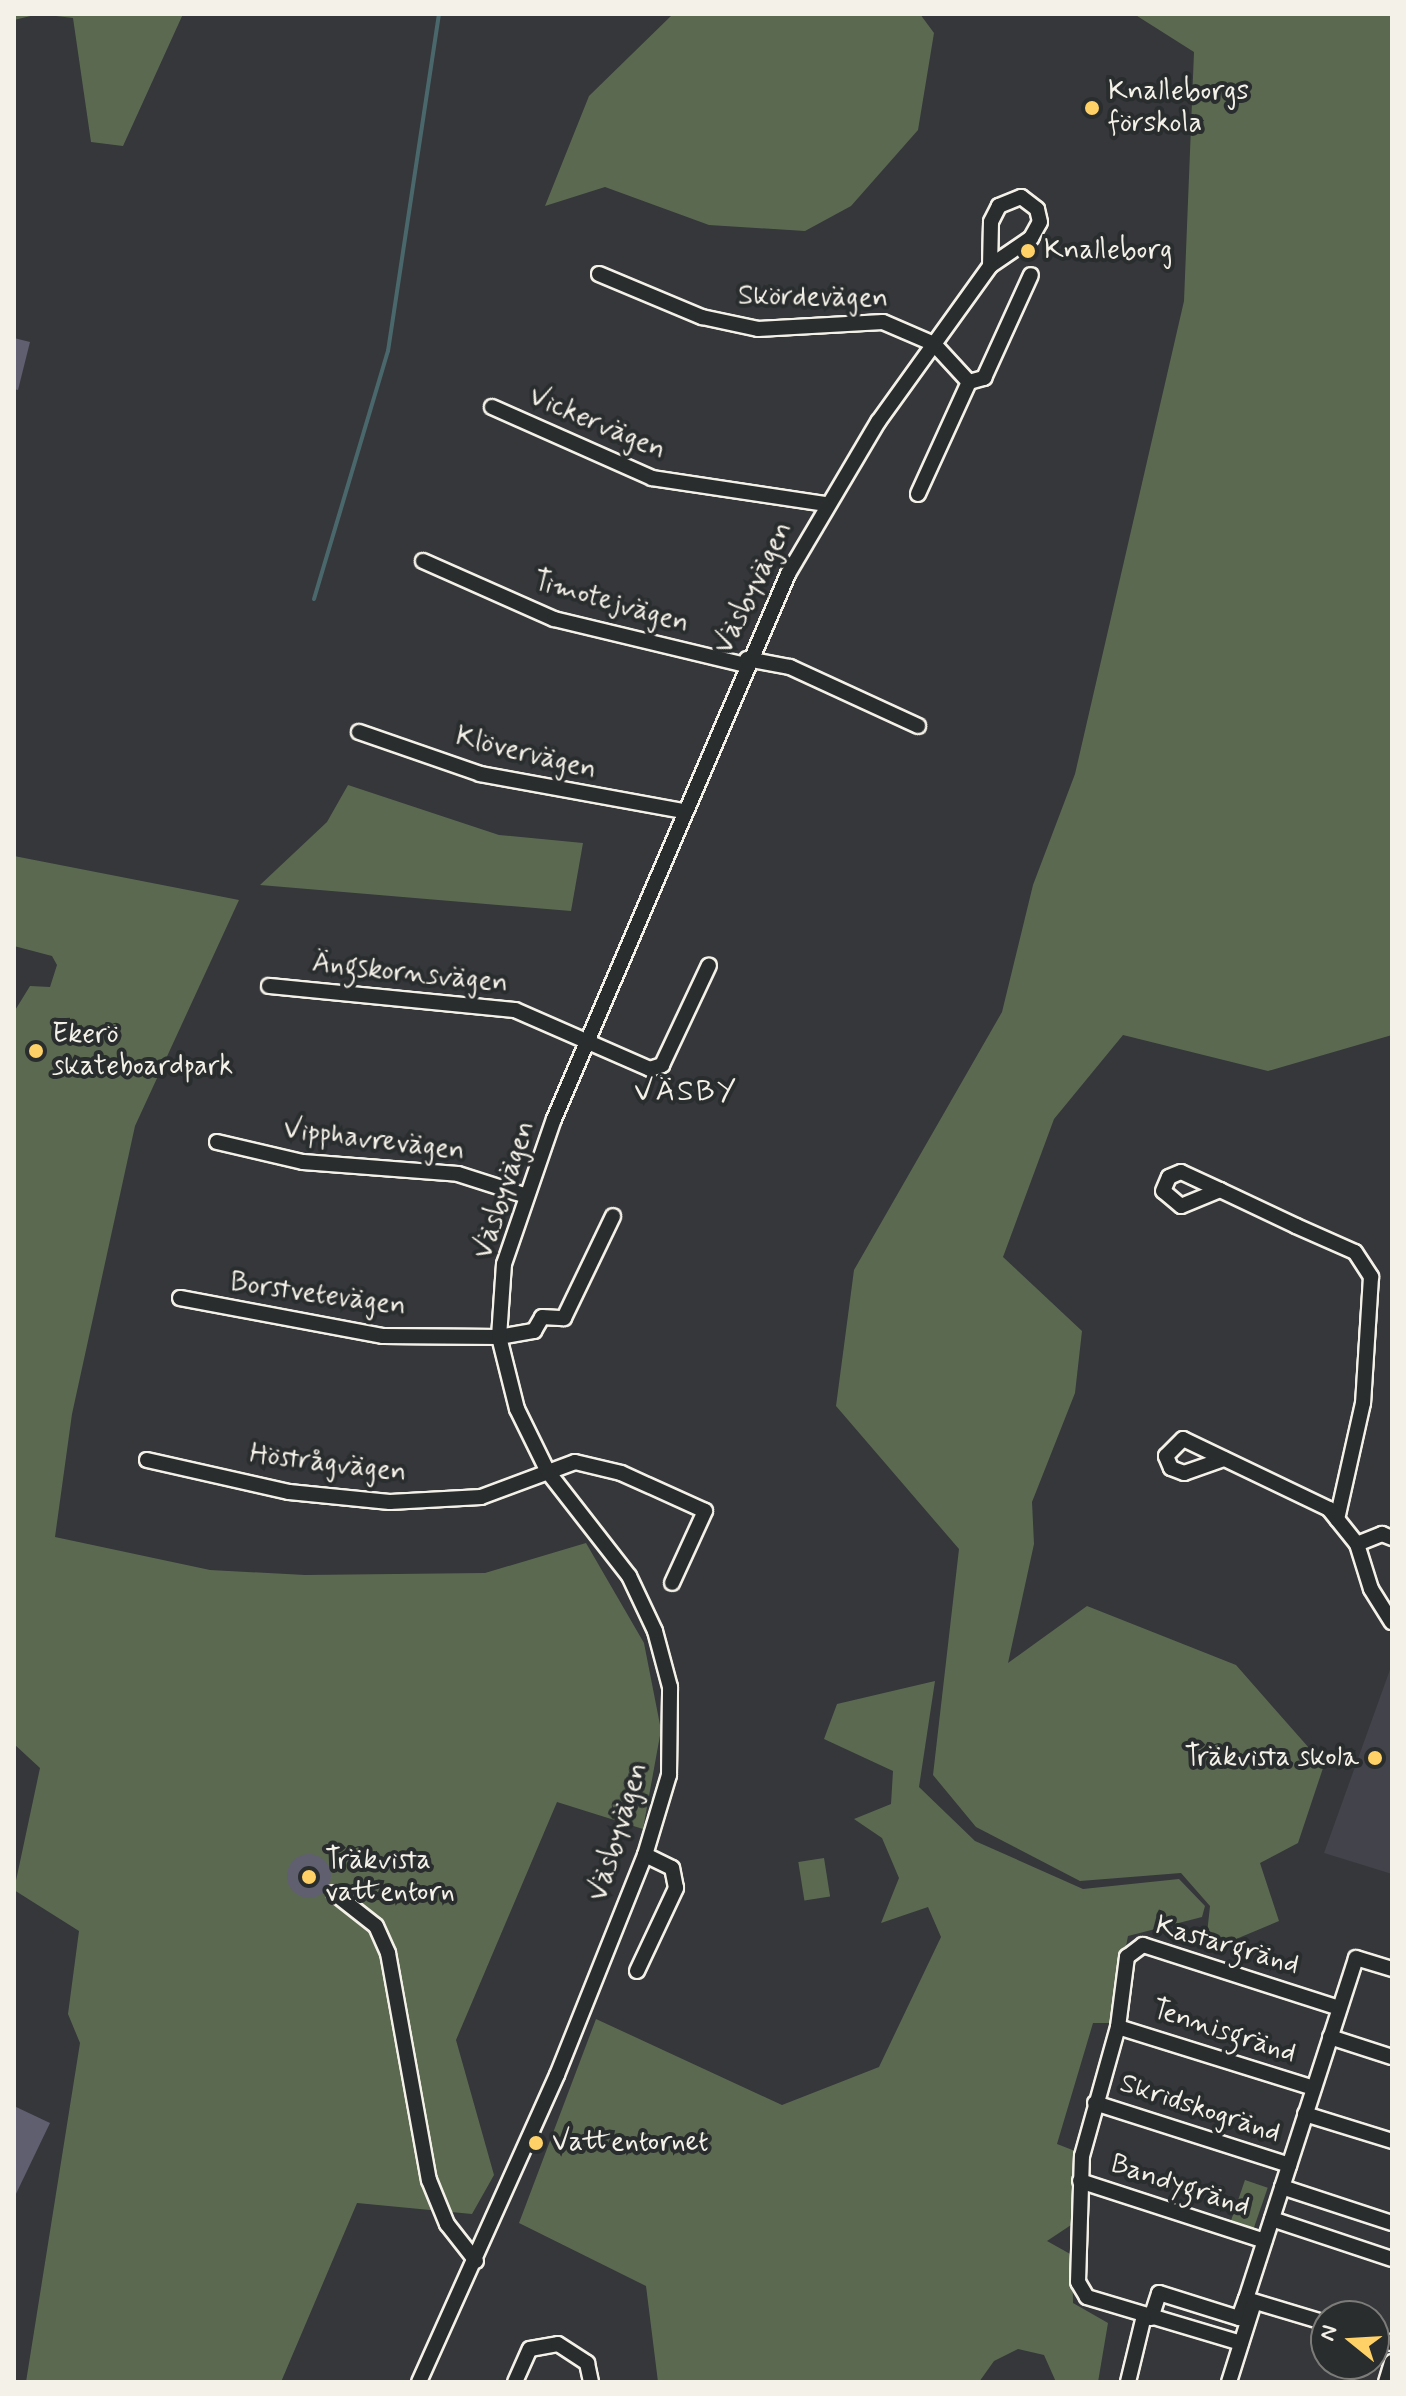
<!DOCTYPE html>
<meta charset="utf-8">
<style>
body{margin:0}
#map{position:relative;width:1406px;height:2396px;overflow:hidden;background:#35373b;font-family:Mynerve,sans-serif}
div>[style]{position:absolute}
.built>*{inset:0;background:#42434b}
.green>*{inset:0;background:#5c6951;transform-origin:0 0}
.stream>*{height:4px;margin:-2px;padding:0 2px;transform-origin:2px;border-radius:2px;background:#4a686c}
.building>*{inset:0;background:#5f5f70}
.round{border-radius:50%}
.roads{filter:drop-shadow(2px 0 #f4f1e8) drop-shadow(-2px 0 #f4f1e8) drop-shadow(0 2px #f4f1e8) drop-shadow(0 -2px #f4f1e8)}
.minor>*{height:14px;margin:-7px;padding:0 7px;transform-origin:7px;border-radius:7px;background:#2a2d2e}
.dots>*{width:22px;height:22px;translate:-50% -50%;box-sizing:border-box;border:4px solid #2a2d2e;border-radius:50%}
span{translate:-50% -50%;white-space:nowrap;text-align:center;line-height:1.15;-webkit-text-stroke:8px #2a2d2e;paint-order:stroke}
.poi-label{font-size:28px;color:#f4f1e8}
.left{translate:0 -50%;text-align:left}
.right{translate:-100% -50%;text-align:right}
.street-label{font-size:28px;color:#f4f1e8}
.neighbourhood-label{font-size:30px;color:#f4f1e8;letter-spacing:2px}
.frame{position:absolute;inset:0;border:16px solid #f4f1e8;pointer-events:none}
.north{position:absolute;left:1310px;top:2300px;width:80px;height:80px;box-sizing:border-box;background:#2a2d2e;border:2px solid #7b7b78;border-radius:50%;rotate:288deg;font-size:22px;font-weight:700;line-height:32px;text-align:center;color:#f4f1e8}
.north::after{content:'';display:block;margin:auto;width:28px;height:36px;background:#ffd166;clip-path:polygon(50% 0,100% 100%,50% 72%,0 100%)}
</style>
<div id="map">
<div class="built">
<div style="clip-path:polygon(1392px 1664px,1392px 1874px,1324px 1853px)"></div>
</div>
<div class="green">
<div style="clip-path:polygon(14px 14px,183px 14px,123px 146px,91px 142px,73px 18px,39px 14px,14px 20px)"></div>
<div style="clip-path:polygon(673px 14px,920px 14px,934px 33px,918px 130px,851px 206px,805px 231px,709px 225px,605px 187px,545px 206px,589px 96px)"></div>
<div style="clip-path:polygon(1134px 14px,1392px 14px,1392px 1035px,1268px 1071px,1123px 1035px,1054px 1119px,1003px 1257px,1082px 1331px,1075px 1393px,1032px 1502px,1034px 1544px,1008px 1663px,1087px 1606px,1236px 1665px,1324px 1765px,1298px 1843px,1260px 1863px,1279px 1921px,1205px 1952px,1210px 1906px,1181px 1873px,1080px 1881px,976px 1827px,933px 1775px,959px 1549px,836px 1406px,854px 1270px,1002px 1012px,1033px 885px,1075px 774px,1184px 301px,1194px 52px)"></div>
<div style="clip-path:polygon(348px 785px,499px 835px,583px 843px,571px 911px,260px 885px,327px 822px)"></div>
<div style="clip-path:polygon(14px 856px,239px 900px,135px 1126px,72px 1414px,55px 1537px,210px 1570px,305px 1575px,485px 1573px,586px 1543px,644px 1643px,661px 1730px,643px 1829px,557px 1802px,456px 2040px,494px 2175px,472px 2214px,357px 2203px,281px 2382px,26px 2382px,80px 2043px,68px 2014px,79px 1931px,14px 1890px,40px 1768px,14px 1744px,14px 1012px,30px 986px,50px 987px,57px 965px,52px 956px,14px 946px)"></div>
<div style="clip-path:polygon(935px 1681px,919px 1787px,975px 1841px,1083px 1889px,1179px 1879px,1205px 1906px,1202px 1917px,1128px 1936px,1111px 2023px,1093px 2023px,1057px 2144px,1075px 2151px,1071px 2225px,1047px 2241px,1072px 2255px,1073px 2303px,1108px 2323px,1098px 2382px,1056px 2382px,1044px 2355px,1018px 2349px,994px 2361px,979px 2382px,658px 2382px,646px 2286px,519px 2223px,596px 2019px,782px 2105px,879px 2067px,941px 1937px,928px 1907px,881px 1923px,899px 1878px,882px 1838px,854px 1819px,891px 1804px,893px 1771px,824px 1739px,837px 1704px)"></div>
<div style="left:824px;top:1858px;width:39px;height:26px;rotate:81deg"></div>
<div style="left:1245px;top:2180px;width:24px;height:46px;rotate:19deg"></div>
</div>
<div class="stream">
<div style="left:314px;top:599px;width:259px;rotate:-73.4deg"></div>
<div style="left:388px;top:351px;width:341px;rotate:-81.4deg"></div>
</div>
<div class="building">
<div style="clip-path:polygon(14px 338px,30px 342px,18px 390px,14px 389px)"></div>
<div class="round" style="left:287px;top:1854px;width:44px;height:44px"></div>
<div style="clip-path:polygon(14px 2106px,50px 2123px,14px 2198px)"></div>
</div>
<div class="roads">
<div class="minor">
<div style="left:599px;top:274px;width:112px;rotate:22.7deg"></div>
<div style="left:702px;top:317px;width:57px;rotate:12.1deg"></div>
<div style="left:758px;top:329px;width:125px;rotate:-3.2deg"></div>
<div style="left:883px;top:322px;width:56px;rotate:23.3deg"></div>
<div style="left:934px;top:344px;width:52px;rotate:47.4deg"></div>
<div style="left:969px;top:382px;width:123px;rotate:114.5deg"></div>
<div style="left:969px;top:382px;width:16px;rotate:-15deg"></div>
<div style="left:984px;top:378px;width:113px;rotate:-65.5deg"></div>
<div style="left:492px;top:407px;width:175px;rotate:23.9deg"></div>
<div style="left:652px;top:478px;width:176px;rotate:8.5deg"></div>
<div style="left:423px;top:561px;width:143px;rotate:23.9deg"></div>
<div style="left:554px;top:619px;width:196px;rotate:13.5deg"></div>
<div style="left:747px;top:659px;width:44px;rotate:10.5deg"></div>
<div style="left:790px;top:667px;width:141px;rotate:24.7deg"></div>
<div style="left:359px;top:732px;width:128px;rotate:19.1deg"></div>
<div style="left:480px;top:774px;width:207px;rotate:10.3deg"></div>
<div style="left:269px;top:986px;width:247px;rotate:5.6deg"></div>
<div style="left:515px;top:1010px;width:147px;rotate:23.6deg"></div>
<div style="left:650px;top:1069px;width:13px;rotate:-18deg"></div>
<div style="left:662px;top:1065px;width:110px;rotate:-64.8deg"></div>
<div style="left:217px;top:1142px;width:88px;rotate:13.1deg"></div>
<div style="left:303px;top:1162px;width:155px;rotate:4.4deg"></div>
<div style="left:458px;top:1174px;width:69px;rotate:17.7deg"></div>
<div style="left:1220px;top:1190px;width:42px;rotate:157.7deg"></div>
<div style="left:1181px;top:1206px;width:23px;rotate:-140deg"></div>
<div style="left:1163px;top:1191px;width:15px;rotate:-67deg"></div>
<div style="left:1169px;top:1177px;width:13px;rotate:-23deg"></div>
<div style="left:1181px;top:1172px;width:43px;rotate:24.8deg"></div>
<div style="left:1220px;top:1190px;width:84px;rotate:25.3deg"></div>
<div style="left:1296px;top:1226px;width:64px;rotate:23.8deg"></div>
<div style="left:1355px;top:1252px;width:30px;rotate:57deg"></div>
<div style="left:1371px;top:1277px;width:126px;rotate:93.6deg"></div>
<div style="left:1363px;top:1403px;width:119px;rotate:102.6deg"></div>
<div style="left:180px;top:1298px;width:207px;rotate:10.6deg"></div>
<div style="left:383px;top:1336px;width:116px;rotate:0.5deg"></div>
<div style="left:499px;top:1337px;width:36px;rotate:-10deg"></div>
<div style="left:534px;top:1331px;width:16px;rotate:-60deg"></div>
<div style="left:542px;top:1317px;width:22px;rotate:3deg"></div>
<div style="left:564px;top:1318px;width:113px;rotate:-64.3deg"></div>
<div style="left:1224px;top:1459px;width:42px;rotate:160.7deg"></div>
<div style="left:1184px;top:1473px;width:14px;rotate:-159deg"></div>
<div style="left:1171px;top:1468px;width:13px;rotate:-113deg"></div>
<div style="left:1166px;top:1456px;width:24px;rotate:-45deg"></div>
<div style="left:1183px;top:1439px;width:162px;rotate:25.6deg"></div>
<div style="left:1329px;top:1509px;width:45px;rotate:51.3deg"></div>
<div style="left:1357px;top:1544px;width:47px;rotate:72.7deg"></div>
<div style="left:1371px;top:1589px;width:39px;rotate:58deg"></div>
<div style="left:147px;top:1460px;width:146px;rotate:12.7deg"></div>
<div style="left:289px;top:1492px;width:101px;rotate:5.7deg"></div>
<div style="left:390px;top:1502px;width:91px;rotate:-3.1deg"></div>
<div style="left:481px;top:1497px;width:100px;rotate:-20.4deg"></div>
<div style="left:575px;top:1462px;width:47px;rotate:13.4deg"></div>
<div style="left:621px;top:1473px;width:92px;rotate:24.3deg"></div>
<div style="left:705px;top:1511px;width:79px;rotate:114.6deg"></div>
<div style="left:1357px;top:1544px;width:27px;rotate:-22deg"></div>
<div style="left:1382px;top:1534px;width:11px;rotate:22deg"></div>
<div style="left:334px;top:1893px;width:53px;rotate:38.2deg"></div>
<div style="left:376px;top:1926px;width:30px;rotate:66deg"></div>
<div style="left:388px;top:1953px;width:231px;rotate:79.8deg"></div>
<div style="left:429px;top:2180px;width:48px;rotate:67.8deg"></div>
<div style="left:447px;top:2224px;width:47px;rotate:51.9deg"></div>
<div style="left:637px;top:1971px;width:92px;rotate:-64.8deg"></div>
<div style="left:676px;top:1888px;width:20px;rotate:-101deg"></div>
<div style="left:672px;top:1868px;width:30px;rotate:-154deg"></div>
<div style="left:1118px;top:2027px;width:205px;rotate:17.3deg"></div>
<div style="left:1330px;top:2037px;width:65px;rotate:17.9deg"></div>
<div style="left:1095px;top:2103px;width:204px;rotate:17.7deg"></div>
<div style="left:1305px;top:2114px;width:91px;rotate:17.2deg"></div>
<div style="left:1080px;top:2181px;width:194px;rotate:18deg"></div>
<div style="left:1282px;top:2187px;width:116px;rotate:18.1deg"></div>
<div style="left:1272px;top:2219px;width:126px;rotate:18.4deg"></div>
<div style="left:1246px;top:2299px;width:358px;rotate:-72.1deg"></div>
<div style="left:1356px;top:1958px;width:38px;rotate:17deg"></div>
<div style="left:1151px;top:2318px;width:26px;rotate:-72deg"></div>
<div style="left:1159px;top:2293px;width:84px;rotate:17.4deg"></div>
<div style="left:1239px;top:2318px;width:20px;rotate:-70deg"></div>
<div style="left:1246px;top:2299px;width:84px;rotate:16.7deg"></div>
<div style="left:1374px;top:2338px;width:19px;rotate:16deg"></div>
<div style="left:1241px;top:2343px;width:161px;rotate:-163.4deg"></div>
<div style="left:1087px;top:2297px;width:17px;rotate:-121deg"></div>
<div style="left:1078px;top:2282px;width:126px;rotate:-88.2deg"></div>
<div style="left:1082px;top:2156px;width:134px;rotate:-74.4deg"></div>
<div style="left:1118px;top:2027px;width:71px;rotate:-82.7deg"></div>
<div style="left:1127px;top:1957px;width:20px;rotate:-37deg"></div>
<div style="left:1143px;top:1945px;width:206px;rotate:17.8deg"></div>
<div style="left:419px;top:2382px;width:337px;rotate:-65.8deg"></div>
<div style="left:557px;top:2075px;width:237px;rotate:-68.2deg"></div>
<div style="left:645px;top:1855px;width:84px;rotate:-73.3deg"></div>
<div style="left:669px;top:1775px;width:88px;rotate:-89.3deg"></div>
<div style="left:670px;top:1687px;width:58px;rotate:-105deg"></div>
<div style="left:655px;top:1631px;width:61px;rotate:-115.3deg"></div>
<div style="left:629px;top:1576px;width:132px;rotate:-127.9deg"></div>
<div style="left:548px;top:1472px;width:70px;rotate:-116.2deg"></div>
<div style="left:517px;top:1409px;width:74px;rotate:-104deg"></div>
<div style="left:499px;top:1337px;width:73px;rotate:-86.1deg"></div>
<div style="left:504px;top:1264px;width:153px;rotate:-71deg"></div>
<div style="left:554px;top:1119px;width:593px;rotate:-66.76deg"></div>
<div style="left:788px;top:574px;width:177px;rotate:-59.4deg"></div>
<div style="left:878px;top:422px;width:192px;rotate:-54.3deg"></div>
<div style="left:990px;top:266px;width:50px;rotate:-34.3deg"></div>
<div style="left:1031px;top:238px;width:18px;rotate:-61deg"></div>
<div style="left:1040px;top:222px;width:13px;rotate:-103deg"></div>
<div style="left:1037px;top:209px;width:20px;rotate:-143deg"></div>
<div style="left:1021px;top:197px;width:24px;rotate:158deg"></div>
<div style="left:999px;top:206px;width:18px;rotate:117deg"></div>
<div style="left:991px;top:222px;width:44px;rotate:91.3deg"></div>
<div style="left:515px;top:2382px;width:36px;rotate:-66deg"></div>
<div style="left:530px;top:2349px;width:28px;rotate:-10deg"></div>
<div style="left:558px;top:2344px;width:35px;rotate:33deg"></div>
<div style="left:587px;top:2363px;width:19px;rotate:78deg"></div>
<div style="left:1128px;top:2382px;width:68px;rotate:-76.4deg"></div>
<div style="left:1229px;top:2382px;width:80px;rotate:-72.5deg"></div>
<div style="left:1386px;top:2382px;width:21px;rotate:-73deg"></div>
</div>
</div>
<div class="dots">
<div style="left:1092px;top:108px;background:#ffd166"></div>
<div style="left:1028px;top:251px;background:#ffd166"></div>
<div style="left:36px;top:1051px;background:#ffd166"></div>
<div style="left:1375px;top:1758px;background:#ffd166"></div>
<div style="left:309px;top:1877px;background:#ffd166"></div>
<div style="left:536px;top:2143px;background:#ffd166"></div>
</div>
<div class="poi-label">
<span class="left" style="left:1108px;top:108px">Knalleborgs<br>förskola</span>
<span class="left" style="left:1044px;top:251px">Knalleborg</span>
<span class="left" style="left:52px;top:1051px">Ekerö<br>skateboardpark</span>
<span class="right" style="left:1359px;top:1758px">Träkvista skola</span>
<span class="left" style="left:325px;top:1877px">Träkvista<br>vattentorn</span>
<span class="left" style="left:552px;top:2143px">Vattentornet</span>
</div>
<div class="street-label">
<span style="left:813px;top:298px;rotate:1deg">Skördevägen</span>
<span style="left:597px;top:424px;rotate:23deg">Vickervägen</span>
<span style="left:754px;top:588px;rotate:-64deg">Väsbyvägen</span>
<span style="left:611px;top:603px;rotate:16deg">Timotejvägen</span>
<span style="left:526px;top:754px;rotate:14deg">Klövervägen</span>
<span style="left:410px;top:974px;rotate:6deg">Ängskornsvägen</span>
<span style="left:374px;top:1141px;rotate:7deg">Vipphavrevägen</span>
<span style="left:505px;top:1190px;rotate:-72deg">Väsbyvägen</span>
<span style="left:318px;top:1295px;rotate:8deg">Borstvetevägen</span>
<span style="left:328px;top:1464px;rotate:7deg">Höstrågvägen</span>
<span style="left:619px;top:1832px;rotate:-73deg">Väsbyvägen</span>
<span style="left:1227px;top:1946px;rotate:16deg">Kastargränd</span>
<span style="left:1224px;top:2032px;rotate:18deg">Tennisgränd</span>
<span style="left:1200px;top:2109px;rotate:18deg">Skridskogränd</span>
<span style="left:1180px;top:2186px;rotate:18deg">Bandygränd</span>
</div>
<div class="neighbourhood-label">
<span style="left:686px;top:1092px">VÄSBY</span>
</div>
<div class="frame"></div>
<div class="north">N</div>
</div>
